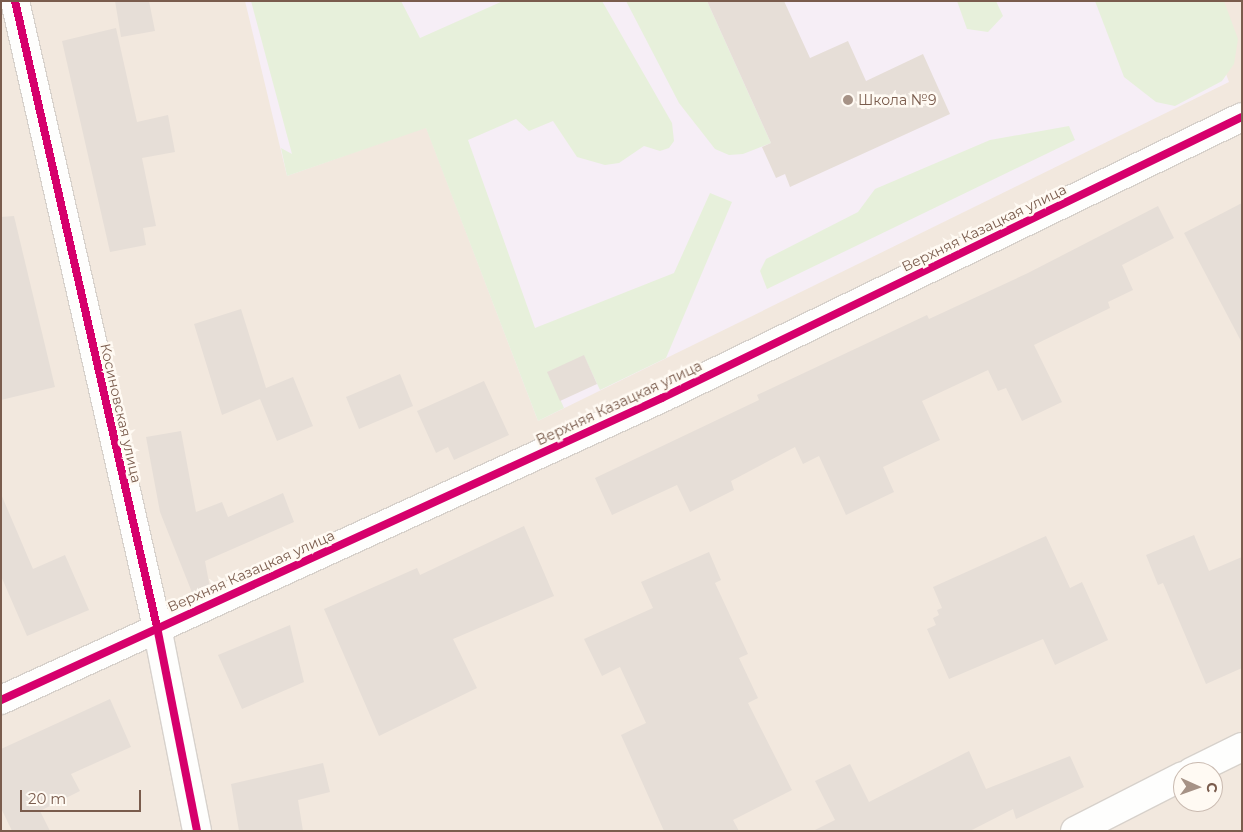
<!DOCTYPE html>
<meta charset="utf-8">
<style>
body{margin:0}
#map{position:relative;width:1243px;height:832px;overflow:hidden;background:#f9f5f0;font-family:Montserrat,sans-serif}
div>[style]{position:absolute}
[style*='--x']{left:calc(var(--x)*1px);top:calc(var(--y)*1px);width:calc(var(--w)*1px);rotate:calc(var(--a)*1deg)}
.residential>*{inset:0;background:#f2e8de}
.education>*{inset:0;background:#f6eef6}
.green>*{inset:0;background:#e7f0db}
.building>*{inset:0;background:#e6ded7}
.roads{filter:drop-shadow(1px 0 #d7d1cb) drop-shadow(-1px 0 #d7d1cb) drop-shadow(0 1px #d7d1cb) drop-shadow(0 -1px #d7d1cb)}
.street>*{height:28px;margin:-14px;padding:0 14px;transform-origin:14px;border-radius:14px;background:#fefefd}
.cycleway>*{height:8px;margin:-4px;padding:0 4px;transform-origin:4px;border-radius:4px;background:#d6006c}
.dots>*{width:14px;height:14px;translate:-50% -50%;box-sizing:border-box;border:2px solid #fffaf3;border-radius:50%}
span{translate:-50% -50%;white-space:nowrap;text-align:center;line-height:1.15;-webkit-text-stroke:5px #fffaf3;paint-order:stroke}
.poi-label{font-size:14px;color:#7a5c4d}
.left{translate:0 -50%;text-align:left}
.street-label{font-size:14px;color:#7a5c4d}
.frame{position:absolute;inset:0;border:2px solid #7a5c4d;pointer-events:none}
.north{position:absolute;left:1173px;top:762px;width:50px;height:50px;box-sizing:border-box;background:#fffaf3;border:1px solid #cabbb1;border-radius:50%;rotate:92deg;font-size:14px;font-weight:700;line-height:20px;text-align:center;color:#7a5c4d}
.north::after{content:'';display:block;margin:auto;width:18px;height:22px;background:#a69286;clip-path:polygon(50% 0,100% 100%,50% 72%,0 100%)}
.scale{position:absolute;left:20px;top:790px;width:121px;height:22px;box-sizing:border-box;border:2px solid #7a5c4d;border-top:0;padding-left:6px;font-size:15px;line-height:18px;white-space:nowrap;color:#7a5c4d;-webkit-text-stroke:4px #fffaf3;paint-order:stroke}
</style>
<div id="map">
<div class="residential">
<i style="clip-path:polygon(evenodd,1px 1px,1242px 1px,1242px 831px,1px 831px,1px 1px,1183px 772px,1213px 772px,1213px 802px,1183px 802px,1183px 772px)"></i>
</div>
<div class="education">
<i style="clip-path:polygon(245px 1px,1199px 1px,1229px 82px,538px 421px,426px 127px,287px 176px)"></i>
</div>
<div class="green">
<i style="clip-path:polygon(251px 1px,401px 1px,420px 38px,503px 1px,602px 1px,672px 123px,674px 141px,669px 148px,660px 151px,644px 146px,619px 163px,605px 165px,577px 157px,553px 121px,529px 131px,516px 119px,468px 140px,535px 328px,674px 273px,710px 193px,732px 202px,666px 358px,600px 390px,584px 356px,548px 372px,564px 408px,538px 421px,426px 128px,287px 176px,281px 148px,292px 154px)"></i>
<i style="clip-path:polygon(626px 1px,707px 1px,771px 143px,743px 154px,729px 155px,715px 149px,679px 103px)"></i>
<i style="clip-path:polygon(957px 1px,996px 1px,1003px 16px,988px 32px,967px 29px)"></i>
<i style="clip-path:polygon(1095px 1px,1224px 1px,1238px 39px,1234px 64px,1222px 81px,1175px 106px,1156px 102px,1124px 77px)"></i>
<i style="clip-path:polygon(1069px 126px,1075px 140px,767px 289px,760px 271px,766px 259px,858px 212px,875px 189px,990px 140px)"></i>
</div>
<div class="building">
<i style="clip-path:polygon(115px 1px,149px 1px,155px 31px,121px 37px)"></i>
<i style="clip-path:polygon(707px 1px,784px 1px,810px 58px,848px 41px,866px 81px,923px 54px,950px 114px,790px 187px,785px 174px,776px 178px,762px 147px,771px 143px)"></i>
<i style="clip-path:polygon(116px 28px,137px 122px,168px 115px,175px 152px,142px 158px,156px 226px,143px 228px,146px 245px,110px 252px,62px 41px)"></i>
<i style="clip-path:polygon(1242px 203px,1242px 343px,1184px 233px)"></i>
<i style="clip-path:polygon(1158px 206px,1174px 238px,1122px 265px,1133px 290px,1108px 302px,1110px 308px,1034px 345px,1062px 402px,1022px 421px,1006px 388px,998px 391px,988px 370px,922px 401px,940px 440px,883px 467px,894px 492px,846px 515px,819px 456px,803px 464px,795px 447px,731px 481px,734px 490px,690px 512px,677px 485px,612px 515px,595px 478px,759px 400px,757px 395px,927px 315px,929px 319px,1028px 273px)"></i>
<i style="clip-path:polygon(14px 216px,55px 387px,1px 400px,1px 217px)"></i>
<i style="clip-path:polygon(241px 309px,266px 388px,293px 377px,313px 426px,277px 441px,260px 399px,222px 415px,194px 324px)"></i>
<i style="clip-path:polygon(584px 355px,597px 384px,560px 401px,547px 372px)"></i>
<i style="clip-path:polygon(400px 374px,413px 406px,359px 429px,346px 397px)"></i>
<i style="clip-path:polygon(484px 381px,509px 435px,454px 460px,448px 447px,436px 453px,417px 411px)"></i>
<i style="clip-path:polygon(181px 431px,196px 512px,222px 502px,228px 517px,283px 493px,294px 522px,205px 561px,210px 588px,193px 595px,160px 512px,146px 437px)"></i>
<i style="clip-path:polygon(1px 494px,33px 569px,65px 555px,89px 610px,27px 636px,1px 576px)"></i>
<i style="clip-path:polygon(524px 526px,554px 596px,453px 639px,477px 688px,379px 736px,324px 609px,417px 568px,420px 575px)"></i>
<i style="clip-path:polygon(1194px 535px,1209px 571px,1242px 557px,1242px 668px,1206px 684px,1163px 583px,1158px 585px,1146px 555px)"></i>
<i style="clip-path:polygon(1046px 536px,1070px 588px,1082px 582px,1108px 640px,1055px 665px,1043px 639px,949px 679px,927px 629px,936px 625px,933px 618px,939px 615px,937px 610px,942px 608px,933px 587px)"></i>
<i style="clip-path:polygon(709px 552px,721px 580px,715px 583px,748px 654px,739px 658px,758px 698px,748px 703px,792px 790px,733px 820px,739px 831px,664px 831px,621px 735px,646px 723px,620px 667px,602px 676px,584px 639px,653px 608px,641px 582px)"></i>
<i style="clip-path:polygon(290px 625px,304px 682px,242px 709px,218px 655px)"></i>
<i style="clip-path:polygon(110px 699px,131px 747px,71px 774px,80px 791px,40px 811px,50px 831px,12px 831px,1px 808px,1px 749px)"></i>
<i style="clip-path:polygon(969px 751px,986px 789px,1070px 756px,1084px 787px,1016px 819px,1013px 809px,970px 831px,813px 831px,835px 820px,815px 781px,850px 764px,869px 802px)"></i>
<i style="clip-path:polygon(323px 763px,330px 792px,298px 800px,303px 831px,239px 831px,231px 784px)"></i>
</div>
<div class="roads">
<div class="street">
<i style="--x:15;--y:1;--w:642;--a:77.22"></i>
<i style="--x:157;--y:627;--w:208;--a:78.9"></i>
<i style="--x:1;--y:700;--w:727;--a:-24.55"></i>
<i style="--x:662;--y:398;--w:644;--a:-25.85"></i>
<i style="--x:1191;--y:772;--w:57;--a:-26.1"></i>
<i style="--x:1075;--y:831;--w:121;--a:-27"></i>
</div>
</div>
<div class="cycleway">
<i style="--x:15;--y:1;--w:642;--a:77.22"></i>
<i style="--x:157;--y:627;--w:208;--a:78.9"></i>
<i style="--x:1;--y:700;--w:727;--a:-24.55"></i>
<i style="--x:662;--y:398;--w:644;--a:-25.85"></i>
</div>
<div class="dots">
<i style="left:848px;top:100px;background:#a69286"></i>
</div>
<div class="poi-label">
<span class="left" style="left:858px;top:100px">Школа №9</span>
</div>
<div class="street-label">
<span style="left:984px;top:228px;rotate:-26deg">Верхняя Казацкая улица</span>
<span style="left:619px;top:403px;rotate:-25deg">Верхняя Казацкая улица</span>
<span style="left:121px;top:413px;rotate:77deg">Косиновская улица</span>
<span style="left:251px;top:571px;rotate:-24deg">Верхняя Казацкая улица</span>
</div>
<div class="frame"></div>
<div class="north">С</div>
<div class="scale">20 m</div>
</div>
